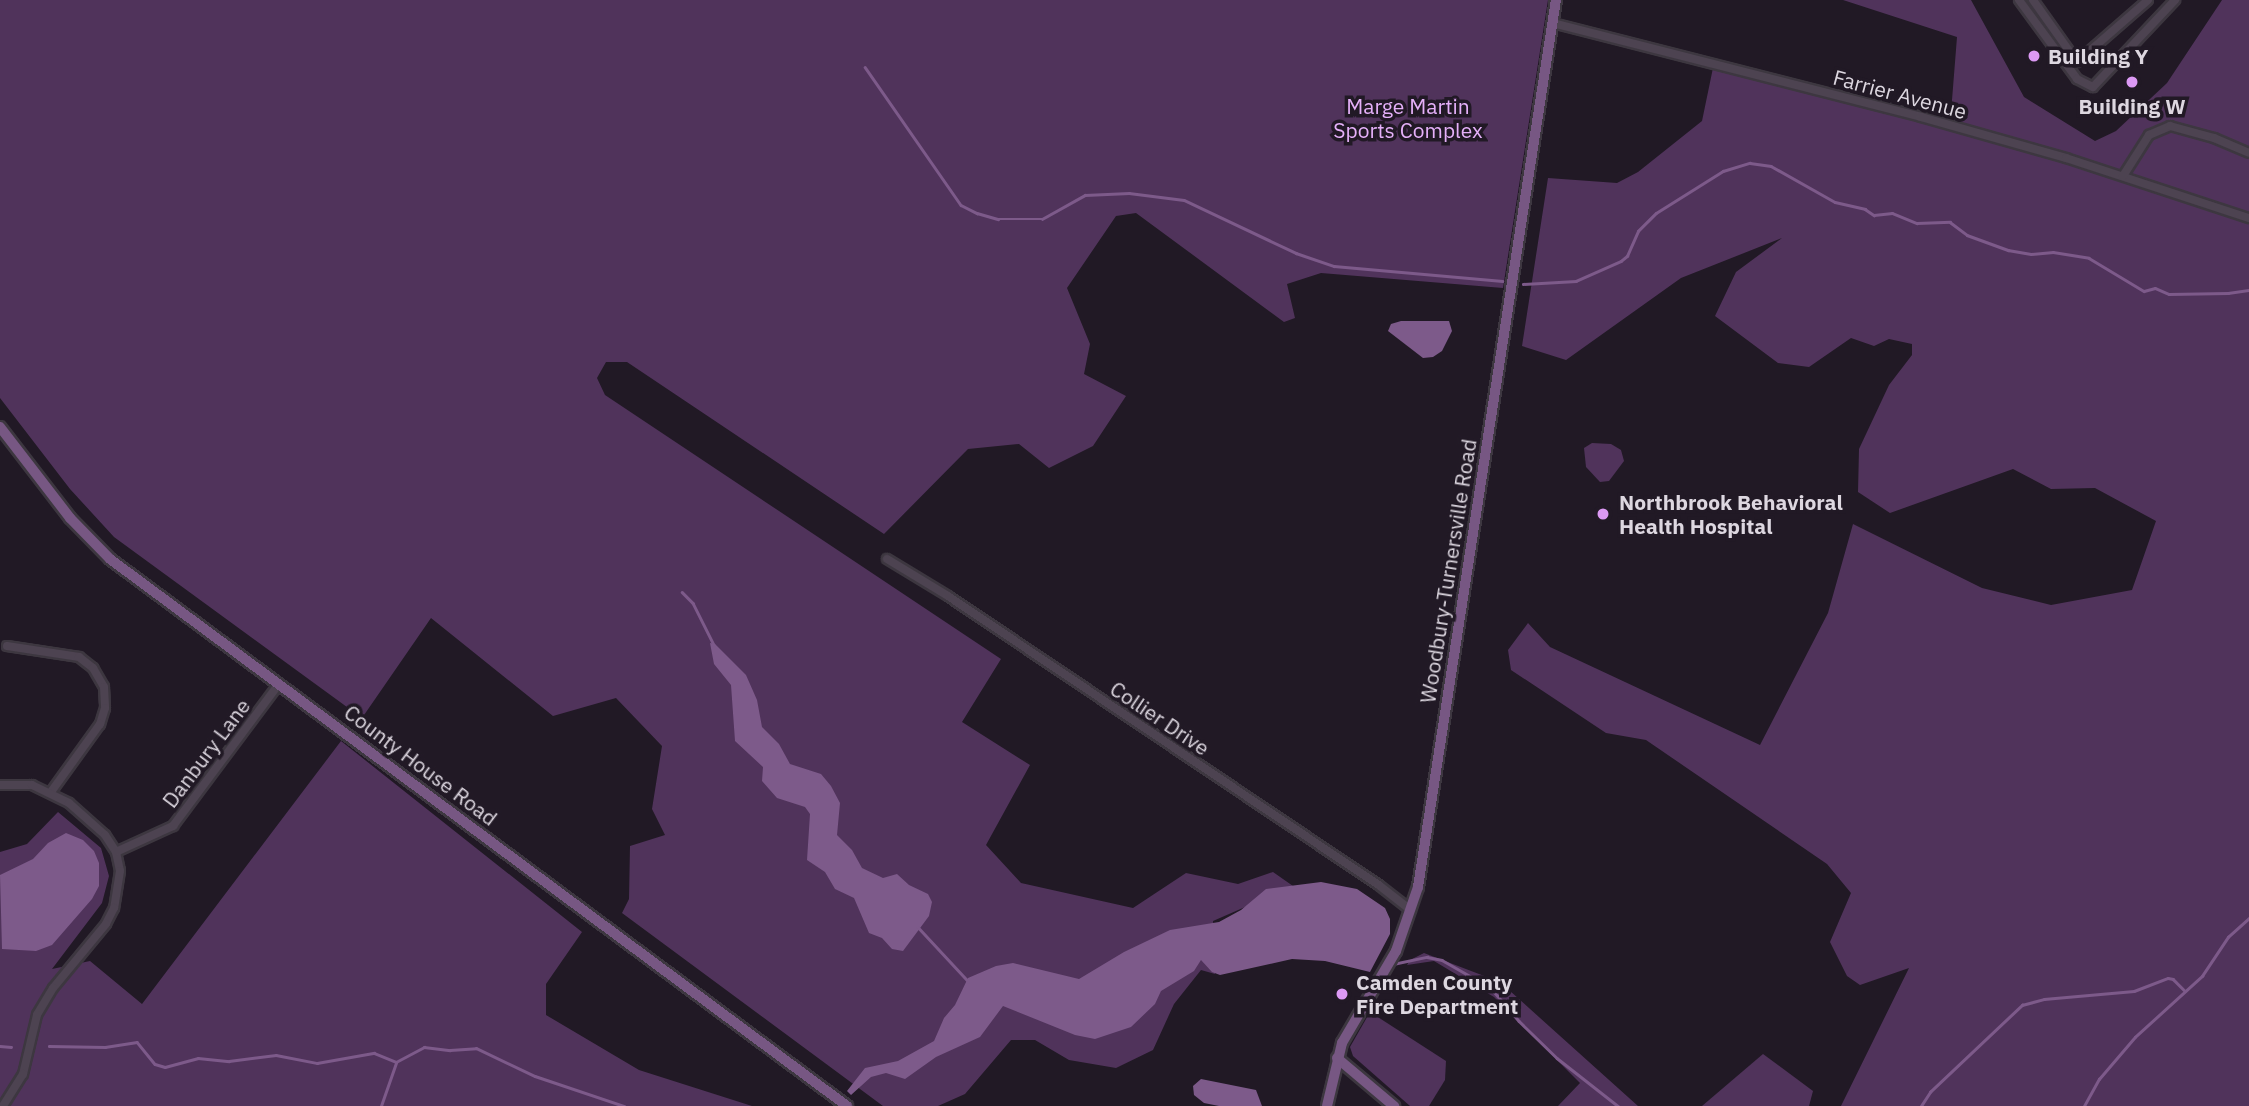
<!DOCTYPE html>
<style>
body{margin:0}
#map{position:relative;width:2249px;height:1106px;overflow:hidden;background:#211925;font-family:"IBM Plex Sans",sans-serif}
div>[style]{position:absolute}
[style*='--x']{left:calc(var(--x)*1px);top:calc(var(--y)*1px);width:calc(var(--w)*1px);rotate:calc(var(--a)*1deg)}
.green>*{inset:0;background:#50335b}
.water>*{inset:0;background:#7d5a8a}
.stream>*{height:2.5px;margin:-1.25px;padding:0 1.25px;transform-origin:1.25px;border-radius:1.25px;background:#7d5a8a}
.roads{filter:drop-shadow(2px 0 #3d3740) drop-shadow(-2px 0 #3d3740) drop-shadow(0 2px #3d3740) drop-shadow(0 -2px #3d3740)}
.street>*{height:8px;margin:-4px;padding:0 4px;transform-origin:4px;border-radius:4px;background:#4d4351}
.secondary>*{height:10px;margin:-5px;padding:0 5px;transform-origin:5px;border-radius:5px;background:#775783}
.dots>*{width:19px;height:19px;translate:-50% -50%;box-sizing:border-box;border:4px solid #211925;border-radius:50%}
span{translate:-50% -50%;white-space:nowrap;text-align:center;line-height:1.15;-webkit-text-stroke:7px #211925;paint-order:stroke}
.poi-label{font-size:21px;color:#ddd7e0;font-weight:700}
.left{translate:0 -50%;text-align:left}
.street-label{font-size:21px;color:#ddd7e0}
.park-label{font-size:21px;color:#e5b0f9}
</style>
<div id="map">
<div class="green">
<i style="clip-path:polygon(0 0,1548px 0,1503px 288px,1321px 273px,1287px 284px,1295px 318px,1284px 322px,1136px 213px,1116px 216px,1067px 288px,1090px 344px,1084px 374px,1126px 396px,1093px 446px,1049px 468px,1019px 444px,968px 449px,884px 534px,627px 362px,606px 362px,597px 378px,605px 395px,1001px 659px,962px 722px,1030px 765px,986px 845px,1021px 883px,1133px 908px,1186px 873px,1238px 884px,1273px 872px,1293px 886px,1213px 921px,1215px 974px,1201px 970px,1174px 1004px,1153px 1050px,1116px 1068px,1069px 1060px,1035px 1040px,1011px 1040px,965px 1094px,938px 1106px,883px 1106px,622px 913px,629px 899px,630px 846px,665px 835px,652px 809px,662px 746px,616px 698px,553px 716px,431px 618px,362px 718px,114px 537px,70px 489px,0 398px)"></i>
<i style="clip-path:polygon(1843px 0,1971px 0,2024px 97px,2095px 141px,2116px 131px,2167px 83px,2222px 0,2249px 0,2249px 1106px,1841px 1106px,1909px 968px,1860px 985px,1847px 976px,1830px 942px,1851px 893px,1827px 864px,1646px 740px,1606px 733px,1511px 670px,1508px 650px,1528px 623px,1550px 647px,1760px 745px,1828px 613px,1853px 524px,1982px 588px,2051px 605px,2132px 590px,2156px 521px,2095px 488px,2051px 489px,2013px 469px,1890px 513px,1858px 492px,1859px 449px,1889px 385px,1912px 355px,1912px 344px,1889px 339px,1874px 346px,1851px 338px,1809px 367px,1778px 363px,1715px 316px,1736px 272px,1782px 238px,1681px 278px,1566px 360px,1522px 346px,1548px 178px,1617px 183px,1638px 172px,1702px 121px,1714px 63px,1950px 125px,1957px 37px)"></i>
<i style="clip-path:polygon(1592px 443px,1611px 444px,1621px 450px,1624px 461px,1609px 481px,1600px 482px,1586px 467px,1584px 448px)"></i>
<i style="clip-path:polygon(341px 741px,582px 932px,546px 984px,546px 1015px,639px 1070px,752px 1106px,0 1106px,0 852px,27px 844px,58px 812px,101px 848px,109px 876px,102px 903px,52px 969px,90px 961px,142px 1004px)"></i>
<i style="clip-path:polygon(1424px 953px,1500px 982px,1638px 1106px,1558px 1106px,1580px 1083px,1494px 997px,1434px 961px,1407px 965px,1410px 960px)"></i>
<i style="clip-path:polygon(1370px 1012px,1446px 1061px,1445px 1080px,1429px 1106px,1410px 1106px,1353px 1056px,1350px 1047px)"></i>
<i style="clip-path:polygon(1763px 1054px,1813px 1091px,1809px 1106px,1702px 1106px)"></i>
</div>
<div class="water">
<i style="clip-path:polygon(1401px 321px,1449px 321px,1452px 331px,1442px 351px,1433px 357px,1423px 358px,1388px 331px,1391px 324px)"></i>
<i style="clip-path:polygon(710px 643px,715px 644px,746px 675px,757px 700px,762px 727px,779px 744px,790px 764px,821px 774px,831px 786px,840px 803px,837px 835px,852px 850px,862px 868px,883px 878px,897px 874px,909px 885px,928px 894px,932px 902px,929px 916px,903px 951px,892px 949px,882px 938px,869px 933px,854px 898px,835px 889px,825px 872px,807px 860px,810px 814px,805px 807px,777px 798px,762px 781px,763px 767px,735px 741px,731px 685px,714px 664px)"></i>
<i style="clip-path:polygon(66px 833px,83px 840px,94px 851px,99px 863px,99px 886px,92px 899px,52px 945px,36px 951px,2px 949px,0 875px,33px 859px,48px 843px)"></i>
<i style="clip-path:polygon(1321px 882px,1357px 889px,1385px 908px,1390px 919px,1390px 934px,1370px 972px,1325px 961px,1292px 959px,1220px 975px,1212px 972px,1201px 960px,1194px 971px,1161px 991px,1155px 1004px,1131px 1027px,1095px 1039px,1075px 1035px,1003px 1006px,980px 1037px,936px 1057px,905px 1079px,886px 1073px,871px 1077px,851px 1095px,847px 1091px,865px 1068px,898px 1061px,934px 1041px,944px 1018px,955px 1005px,968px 978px,996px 966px,1013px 963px,1079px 979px,1124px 952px,1170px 930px,1219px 922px,1241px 910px,1266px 889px)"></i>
<i style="clip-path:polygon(1201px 1079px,1256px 1090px,1262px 1106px,1219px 1106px,1204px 1103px,1194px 1095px,1193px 1086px)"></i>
</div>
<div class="stream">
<i style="--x:865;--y:67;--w:168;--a:55.2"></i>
<i style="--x:961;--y:205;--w:18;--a:27"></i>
<i style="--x:977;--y:213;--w:22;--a:16"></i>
<i style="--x:998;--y:219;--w:44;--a:0"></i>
<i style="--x:1042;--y:219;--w:49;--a:-29.2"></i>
<i style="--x:1085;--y:195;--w:44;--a:-2.6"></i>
<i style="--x:1129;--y:193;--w:55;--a:7.3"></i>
<i style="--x:1184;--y:200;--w:124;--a:25.3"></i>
<i style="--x:1296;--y:253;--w:40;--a:18.9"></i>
<i style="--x:1334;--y:266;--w:169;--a:5.1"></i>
<i style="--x:1523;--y:284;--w:53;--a:-3.2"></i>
<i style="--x:1576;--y:281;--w:49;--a:-24"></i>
<i style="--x:1621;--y:261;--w:8;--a:-40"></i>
<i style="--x:1627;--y:256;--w:27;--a:-66"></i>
<i style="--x:1638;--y:231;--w:25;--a:-45"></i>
<i style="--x:1656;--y:213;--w:79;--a:-32.1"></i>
<i style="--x:1723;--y:171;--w:28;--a:-17"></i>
<i style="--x:1750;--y:163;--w:21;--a:8"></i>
<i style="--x:1771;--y:166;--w:73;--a:29.4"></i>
<i style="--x:1835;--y:202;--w:31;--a:13"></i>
<i style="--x:1865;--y:209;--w:11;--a:34"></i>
<i style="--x:1874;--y:215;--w:18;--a:-6"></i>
<i style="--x:1892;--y:213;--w:27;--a:22"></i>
<i style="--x:1917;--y:223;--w:33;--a:-2"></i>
<i style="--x:1950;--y:222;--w:21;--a:37"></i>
<i style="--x:1967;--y:235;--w:44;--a:20.1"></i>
<i style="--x:2008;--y:250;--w:23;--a:10"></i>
<i style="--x:2031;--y:254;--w:22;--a:-5"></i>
<i style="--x:2053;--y:252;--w:36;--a:9"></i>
<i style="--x:2089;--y:258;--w:64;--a:31"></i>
<i style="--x:2144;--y:291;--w:11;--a:-15"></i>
<i style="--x:2155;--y:288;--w:15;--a:23"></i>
<i style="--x:2169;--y:294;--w:59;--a:-1"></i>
<i style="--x:2228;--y:293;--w:21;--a:-8"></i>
<i style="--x:682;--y:592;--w:16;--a:45"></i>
<i style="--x:693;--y:603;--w:47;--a:63.4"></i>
<i style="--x:918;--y:927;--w:74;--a:47.2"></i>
<i style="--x:1393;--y:964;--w:35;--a:-12"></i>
<i style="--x:1427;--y:957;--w:15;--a:11"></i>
<i style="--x:1442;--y:960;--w:56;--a:29.7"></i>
<i style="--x:1491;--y:988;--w:43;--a:49.7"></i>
<i style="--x:1519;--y:1021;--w:53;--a:44.2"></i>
<i style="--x:1557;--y:1058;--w:78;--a:38.2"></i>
<i style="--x:0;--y:1046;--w:11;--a:5"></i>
<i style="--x:49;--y:1046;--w:56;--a:1"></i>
<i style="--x:105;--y:1047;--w:32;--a:-9"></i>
<i style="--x:137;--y:1042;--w:28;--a:51"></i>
<i style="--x:155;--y:1064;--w:10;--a:17"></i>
<i style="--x:165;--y:1067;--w:34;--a:-15"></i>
<i style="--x:198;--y:1058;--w:31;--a:6"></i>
<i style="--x:229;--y:1061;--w:47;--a:-7.3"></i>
<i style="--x:276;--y:1055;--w:42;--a:11"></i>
<i style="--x:317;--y:1063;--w:58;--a:-10"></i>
<i style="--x:374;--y:1053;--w:24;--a:22"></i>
<i style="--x:396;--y:1062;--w:32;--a:-28"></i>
<i style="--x:424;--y:1047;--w:26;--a:7"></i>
<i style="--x:450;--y:1050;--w:26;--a:-4"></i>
<i style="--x:476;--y:1048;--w:65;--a:25.4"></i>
<i style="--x:535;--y:1076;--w:94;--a:18.6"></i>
<i style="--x:381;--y:1106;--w:46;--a:-70.8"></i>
<i style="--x:1921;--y:1106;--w:17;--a:-57"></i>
<i style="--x:1930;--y:1092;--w:127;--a:-43.4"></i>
<i style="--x:2022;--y:1005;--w:23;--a:-15"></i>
<i style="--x:2044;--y:999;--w:90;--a:-5.1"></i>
<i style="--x:2134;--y:991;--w:36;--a:-21"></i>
<i style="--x:2168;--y:978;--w:5;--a:11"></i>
<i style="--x:2173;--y:979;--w:17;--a:45"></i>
<i style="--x:2084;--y:1106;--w:31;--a:-61"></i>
<i style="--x:2099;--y:1079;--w:55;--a:-49.4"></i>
<i style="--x:2135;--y:1037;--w:91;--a:-42.3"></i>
<i style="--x:2202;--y:976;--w:47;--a:-56.3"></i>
<i style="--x:2228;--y:937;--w:28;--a:-42"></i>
</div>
<div class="roads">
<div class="street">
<i style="--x:2019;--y:0;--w:98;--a:53.7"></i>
<i style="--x:2077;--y:79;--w:18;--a:27"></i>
<i style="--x:2093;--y:87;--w:120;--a:-46.7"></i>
<i style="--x:2033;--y:0;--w:76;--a:54.6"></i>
<i style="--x:2077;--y:62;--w:94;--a:-41.1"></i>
<i style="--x:1553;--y:23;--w:380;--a:14.3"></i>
<i style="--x:1921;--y:117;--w:151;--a:15.8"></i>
<i style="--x:2066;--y:158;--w:193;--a:18.2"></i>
<i style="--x:2123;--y:176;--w:49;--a:-57.6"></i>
<i style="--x:2149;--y:135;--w:23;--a:-23"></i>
<i style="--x:2170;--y:126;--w:46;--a:15.3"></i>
<i style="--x:2214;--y:138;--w:38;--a:23"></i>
<i style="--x:887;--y:559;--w:71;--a:31.2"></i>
<i style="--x:948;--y:596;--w:520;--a:33.87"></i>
<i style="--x:1380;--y:886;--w:39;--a:38"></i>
<i style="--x:7;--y:646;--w:73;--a:8.7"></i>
<i style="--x:79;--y:657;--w:18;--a:38"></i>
<i style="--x:93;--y:668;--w:22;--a:60"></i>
<i style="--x:104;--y:687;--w:21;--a:87"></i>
<i style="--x:105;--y:708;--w:17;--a:107"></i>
<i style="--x:100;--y:724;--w:84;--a:125.8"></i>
<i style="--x:0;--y:785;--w:32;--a:0"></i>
<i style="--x:32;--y:785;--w:41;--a:25.9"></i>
<i style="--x:69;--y:803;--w:48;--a:41.6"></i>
<i style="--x:105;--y:835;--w:20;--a:57"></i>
<i style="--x:116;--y:852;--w:19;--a:78"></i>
<i style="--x:120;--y:871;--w:37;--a:99"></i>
<i style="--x:114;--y:908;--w:18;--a:117"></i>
<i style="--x:106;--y:924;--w:83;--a:129.6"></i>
<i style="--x:53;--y:988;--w:31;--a:121"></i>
<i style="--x:37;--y:1015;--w:61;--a:103.3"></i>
<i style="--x:23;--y:1074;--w:38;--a:122"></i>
<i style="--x:116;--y:852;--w:63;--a:-24.5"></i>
<i style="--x:173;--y:826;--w:177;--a:-53.3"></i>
</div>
<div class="secondary">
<i style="--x:0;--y:427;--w:115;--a:52.4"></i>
<i style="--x:70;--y:518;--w:57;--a:45.7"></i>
<i style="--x:110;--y:559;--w:918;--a:36.58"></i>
<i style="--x:1337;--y:1058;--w:75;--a:40.1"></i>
<i style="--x:1327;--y:1106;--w:65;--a:-76.6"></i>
<i style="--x:1342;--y:1043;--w:107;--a:-59.6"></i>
<i style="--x:1396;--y:951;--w:68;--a:-71"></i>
<i style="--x:1418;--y:887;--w:898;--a:-81.16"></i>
</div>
</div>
<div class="dots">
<i style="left:2034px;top:56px;background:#dc99f4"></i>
<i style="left:2132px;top:82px;background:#dc99f4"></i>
<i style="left:1603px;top:514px;background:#dc99f4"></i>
<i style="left:1342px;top:994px;background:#dc99f4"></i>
</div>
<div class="poi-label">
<span class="left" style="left:2048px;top:56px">Building Y</span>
<span style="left:2132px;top:106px">Building W</span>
<span class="left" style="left:1619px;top:514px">Northbrook Behavioral<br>Health Hospital</span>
<span class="left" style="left:1356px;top:994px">Camden County<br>Fire Department</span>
</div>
<div class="street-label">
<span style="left:1900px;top:94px;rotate:15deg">Farrier Avenue</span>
<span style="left:1448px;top:571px;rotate:-81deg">Woodbury-Turnersville Road</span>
<span style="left:1160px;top:718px;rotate:34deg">Collier Drive</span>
<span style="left:206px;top:753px;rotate:-53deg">Danbury Lane</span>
<span style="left:421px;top:765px;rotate:37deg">County House Road</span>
</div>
<div class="park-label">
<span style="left:1408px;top:118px">Marge Martin<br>Sports Complex</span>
</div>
</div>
